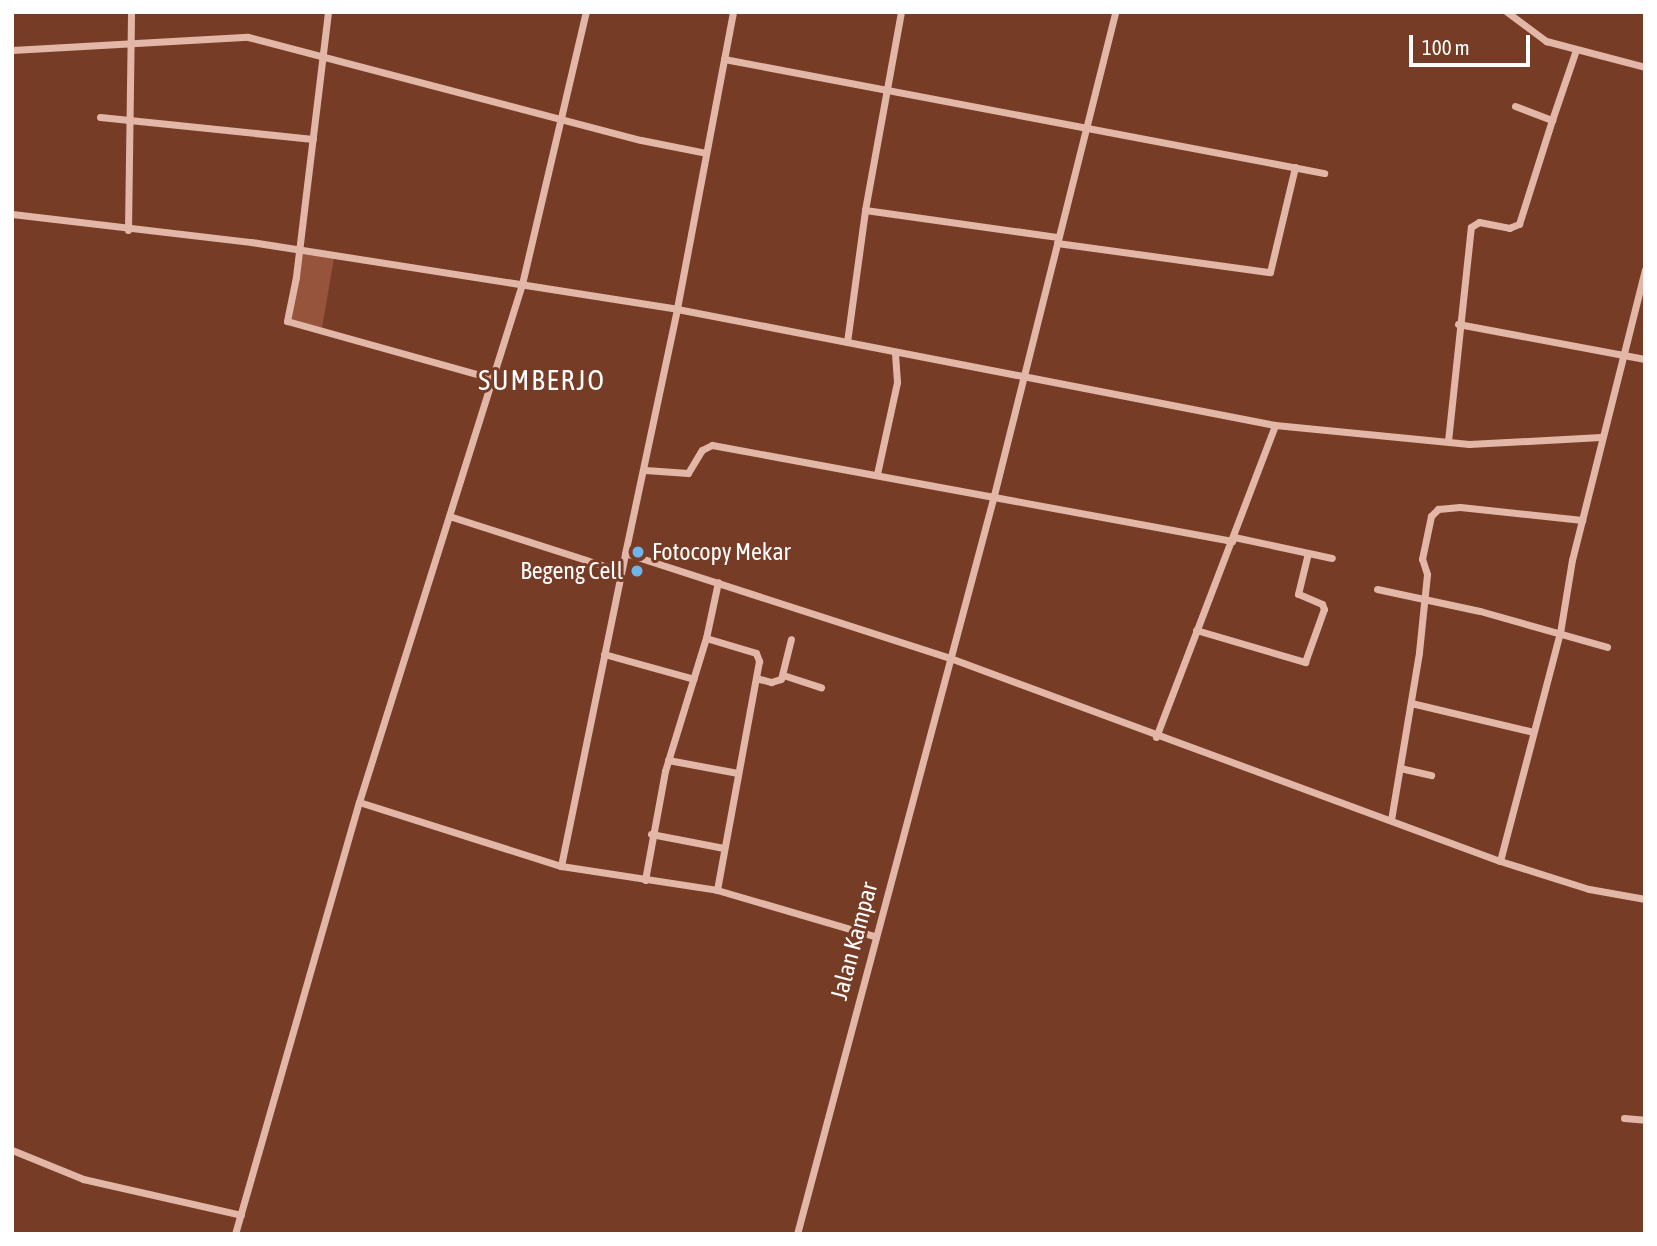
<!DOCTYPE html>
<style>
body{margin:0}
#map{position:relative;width:1657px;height:1246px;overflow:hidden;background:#773c26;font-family:"Asap Condensed",sans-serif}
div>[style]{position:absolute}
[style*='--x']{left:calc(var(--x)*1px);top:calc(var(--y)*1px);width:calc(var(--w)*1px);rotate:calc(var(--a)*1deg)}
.green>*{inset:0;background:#96543d}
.street>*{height:7px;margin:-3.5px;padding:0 3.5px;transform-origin:3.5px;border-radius:3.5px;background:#e2b7a8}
.dots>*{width:19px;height:19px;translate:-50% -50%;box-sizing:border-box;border:4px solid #773c26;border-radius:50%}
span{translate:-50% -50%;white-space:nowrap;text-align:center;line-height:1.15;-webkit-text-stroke:6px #773c26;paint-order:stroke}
.poi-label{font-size:24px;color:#fff}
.left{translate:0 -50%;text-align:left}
.right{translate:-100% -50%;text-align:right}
.street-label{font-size:24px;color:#fff}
.quarter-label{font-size:28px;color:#fff;letter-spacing:2px}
.frame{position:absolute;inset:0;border:14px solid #fff;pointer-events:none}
.scale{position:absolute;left:1409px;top:35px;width:121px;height:32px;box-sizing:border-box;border:4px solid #fff;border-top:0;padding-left:9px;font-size:21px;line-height:24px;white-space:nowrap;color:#fff;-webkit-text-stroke:5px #773c26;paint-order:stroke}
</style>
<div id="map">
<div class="green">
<i style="clip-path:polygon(299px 254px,334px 258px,322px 328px,289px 319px)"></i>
</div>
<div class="street">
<i style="--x:328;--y:12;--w:267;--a:96.9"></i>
<i style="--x:296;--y:277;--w:45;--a:101.6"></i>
<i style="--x:287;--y:321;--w:212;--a:15.6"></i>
<i style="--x:733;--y:12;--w:302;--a:100.7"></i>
<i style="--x:677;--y:309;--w:609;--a:10.98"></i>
<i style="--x:1275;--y:425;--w:195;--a:5.6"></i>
<i style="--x:1469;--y:444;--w:132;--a:-3"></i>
<i style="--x:1507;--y:12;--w:49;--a:36.6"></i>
<i style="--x:1546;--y:41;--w:102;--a:14.7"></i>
<i style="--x:12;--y:50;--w:236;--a:-3.2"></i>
<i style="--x:248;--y:37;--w:406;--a:14.7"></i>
<i style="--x:641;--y:140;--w:66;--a:11.3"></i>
<i style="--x:724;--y:59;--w:611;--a:10.76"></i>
<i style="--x:1515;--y:106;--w:40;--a:21"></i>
<i style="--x:1552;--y:120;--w:74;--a:-71.1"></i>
<i style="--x:100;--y:117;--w:214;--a:5.9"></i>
<i style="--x:865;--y:210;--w:195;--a:8"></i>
<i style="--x:12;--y:214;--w:241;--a:6.7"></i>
<i style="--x:251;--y:242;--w:431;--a:8.9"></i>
<i style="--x:677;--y:309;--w:249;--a:102"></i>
<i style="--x:625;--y:553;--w:342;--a:17.9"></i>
<i style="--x:950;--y:658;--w:586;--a:20.26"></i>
<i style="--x:1500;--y:861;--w:93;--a:17.5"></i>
<i style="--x:1589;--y:889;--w:57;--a:10.1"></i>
<i style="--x:128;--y:230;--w:218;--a:-89.2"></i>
<i style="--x:1057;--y:243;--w:215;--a:7.8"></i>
<i style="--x:1270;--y:272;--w:108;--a:-76.6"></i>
<i style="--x:1458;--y:324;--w:190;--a:10.6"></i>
<i style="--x:847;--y:342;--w:133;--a:-82.2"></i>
<i style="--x:865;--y:210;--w:201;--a:-79.7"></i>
<i style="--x:1448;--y:441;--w:215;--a:-83.9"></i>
<i style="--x:1471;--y:227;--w:9;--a:-32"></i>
<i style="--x:1479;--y:222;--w:31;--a:11"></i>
<i style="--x:1509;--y:228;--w:11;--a:-22"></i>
<i style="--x:1519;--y:224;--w:109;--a:-72.4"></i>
<i style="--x:645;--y:470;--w:43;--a:4"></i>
<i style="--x:688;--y:473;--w:27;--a:-59"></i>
<i style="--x:702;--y:450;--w:11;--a:-27"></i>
<i style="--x:712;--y:445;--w:529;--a:10.46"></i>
<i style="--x:877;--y:474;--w:94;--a:-77.7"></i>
<i style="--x:897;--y:382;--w:30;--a:-94"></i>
<i style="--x:449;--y:516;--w:180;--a:17.8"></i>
<i style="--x:1234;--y:537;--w:100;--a:12.1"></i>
<i style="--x:1377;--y:589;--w:105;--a:12.1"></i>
<i style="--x:1480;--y:611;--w:132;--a:15.8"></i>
<i style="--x:1196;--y:630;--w:114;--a:16.4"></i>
<i style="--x:1305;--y:662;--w:56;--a:-70.3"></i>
<i style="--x:1324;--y:609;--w:5;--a:-112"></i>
<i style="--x:1322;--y:604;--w:26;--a:-157"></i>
<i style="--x:1298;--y:594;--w:42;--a:-76.3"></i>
<i style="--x:706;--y:638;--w:52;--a:16.7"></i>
<i style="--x:756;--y:653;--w:9;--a:69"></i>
<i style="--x:759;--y:661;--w:233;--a:100.4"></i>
<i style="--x:604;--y:654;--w:93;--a:15.5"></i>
<i style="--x:783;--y:675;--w:40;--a:18"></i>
<i style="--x:756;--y:678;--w:16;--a:15"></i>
<i style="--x:771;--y:682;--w:10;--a:-17"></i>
<i style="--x:781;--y:679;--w:41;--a:-76"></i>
<i style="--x:1411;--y:703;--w:126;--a:13.3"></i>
<i style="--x:1156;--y:737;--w:334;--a:-69.1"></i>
<i style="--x:668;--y:760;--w:71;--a:10.5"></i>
<i style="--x:1400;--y:768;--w:32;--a:13"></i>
<i style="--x:359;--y:802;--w:212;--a:17.6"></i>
<i style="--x:561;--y:866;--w:158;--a:8.7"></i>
<i style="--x:717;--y:890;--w:164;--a:16.3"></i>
<i style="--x:1391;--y:820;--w:170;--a:-80.5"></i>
<i style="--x:1419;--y:652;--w:78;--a:-84.1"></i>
<i style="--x:1427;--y:574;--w:16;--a:-108"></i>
<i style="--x:1422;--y:559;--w:44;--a:-78.2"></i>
<i style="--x:1431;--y:516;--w:10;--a:-45"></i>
<i style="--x:1438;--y:509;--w:22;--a:-5"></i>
<i style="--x:1460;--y:507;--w:123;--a:6.1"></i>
<i style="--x:651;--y:834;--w:74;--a:10.9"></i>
<i style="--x:1500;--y:861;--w:236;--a:-75.3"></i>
<i style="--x:1560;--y:633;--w:74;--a:-80.7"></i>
<i style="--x:1572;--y:560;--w:300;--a:-75.9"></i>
<i style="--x:561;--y:866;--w:319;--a:-78.4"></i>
<i style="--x:645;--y:880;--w:111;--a:-79.6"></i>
<i style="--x:665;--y:771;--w:139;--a:-72.9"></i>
<i style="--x:706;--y:638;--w:57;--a:-77.9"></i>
<i style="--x:1624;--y:1118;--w:21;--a:5"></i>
<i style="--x:12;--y:1150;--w:77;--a:22.2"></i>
<i style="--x:83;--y:1179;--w:162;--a:12.8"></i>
<i style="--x:235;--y:1234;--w:449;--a:-74"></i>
<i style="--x:359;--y:802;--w:543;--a:-72.53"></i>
<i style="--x:522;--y:284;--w:279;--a:-76.8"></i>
<i style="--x:797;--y:1234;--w:765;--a:-75.07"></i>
<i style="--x:994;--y:495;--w:498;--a:-75.9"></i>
</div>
<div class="dots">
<i style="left:638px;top:552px;background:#6eb6ea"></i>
<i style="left:637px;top:571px;background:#6eb6ea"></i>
</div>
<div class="poi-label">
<span class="left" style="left:652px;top:552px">Fotocopy Mekar</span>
<span class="right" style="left:623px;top:571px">Begeng Cell</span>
</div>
<div class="street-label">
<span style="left:854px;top:941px;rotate:-75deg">Jalan Kampar</span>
</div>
<div class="quarter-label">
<span style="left:542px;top:380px">SUMBERJO</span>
</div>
<div class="frame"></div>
<div class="scale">100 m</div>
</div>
